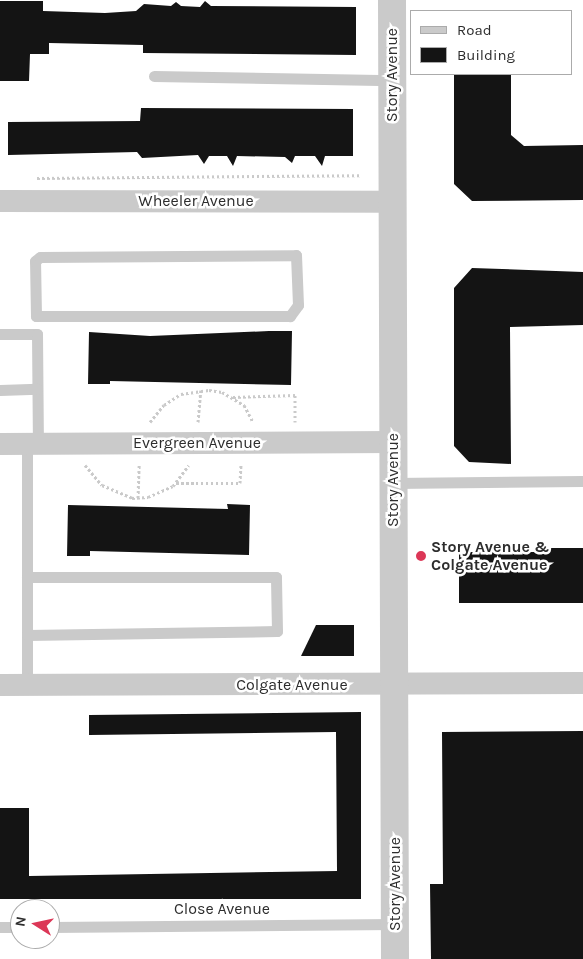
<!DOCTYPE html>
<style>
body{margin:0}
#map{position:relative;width:583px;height:959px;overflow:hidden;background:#fff;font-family:Karla,sans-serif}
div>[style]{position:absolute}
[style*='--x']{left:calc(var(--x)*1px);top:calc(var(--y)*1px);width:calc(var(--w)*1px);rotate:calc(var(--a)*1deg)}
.building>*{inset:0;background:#141414}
.path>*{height:3px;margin-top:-1.5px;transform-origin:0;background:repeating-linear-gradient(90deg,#cacaca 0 2.5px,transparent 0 5px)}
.service>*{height:11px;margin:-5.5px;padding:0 5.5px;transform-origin:5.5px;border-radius:5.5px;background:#cacaca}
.minor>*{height:22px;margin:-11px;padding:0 11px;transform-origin:11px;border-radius:11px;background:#cacaca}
.tertiary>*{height:28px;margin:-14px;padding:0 14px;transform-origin:14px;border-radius:14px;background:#cacaca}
.dots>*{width:14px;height:14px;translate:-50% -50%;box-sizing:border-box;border:2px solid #fff;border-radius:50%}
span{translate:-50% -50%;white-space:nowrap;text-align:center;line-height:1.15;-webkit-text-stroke:5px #fff;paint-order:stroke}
.street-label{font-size:16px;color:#2d2d2d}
.poi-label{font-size:16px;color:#2d2d2d;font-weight:700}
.left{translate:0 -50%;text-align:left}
.legend{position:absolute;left:410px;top:10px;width:162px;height:65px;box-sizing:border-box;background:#fff;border:1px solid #ababab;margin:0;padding:6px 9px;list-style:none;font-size:15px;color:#2d2d2d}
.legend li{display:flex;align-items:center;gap:10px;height:25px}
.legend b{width:25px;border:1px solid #ababab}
.north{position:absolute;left:10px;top:899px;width:50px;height:50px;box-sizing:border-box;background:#fff;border:1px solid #ababab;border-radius:50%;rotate:280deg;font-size:14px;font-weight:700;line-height:20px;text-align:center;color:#2d2d2d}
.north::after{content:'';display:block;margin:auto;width:18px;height:22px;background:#dc3757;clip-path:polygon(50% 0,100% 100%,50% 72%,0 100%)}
</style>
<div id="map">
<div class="building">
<i style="clip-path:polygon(0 1px,43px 1px,43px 11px,105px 13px,136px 11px,144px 4px,171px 6px,176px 2px,181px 6px,200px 7px,205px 1px,211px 6px,356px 7px,356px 55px,143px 53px,143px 45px,49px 43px,49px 54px,30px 54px,29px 81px,0 81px)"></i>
<i style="clip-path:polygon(454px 74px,511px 74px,511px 135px,524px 146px,583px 145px,583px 200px,472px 201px,454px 184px)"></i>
<i style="clip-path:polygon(141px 108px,353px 109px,353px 156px,325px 156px,322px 166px,315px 156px,295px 156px,292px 163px,285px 157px,237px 156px,233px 166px,227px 156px,209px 156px,204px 164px,198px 155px,142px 158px,137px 152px,8px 155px,8px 122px,140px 121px)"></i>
<i style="clip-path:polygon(472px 268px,583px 272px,583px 325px,510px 327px,511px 464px,469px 462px,454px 446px,454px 288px)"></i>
<i style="clip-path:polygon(269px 331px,292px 331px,291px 385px,110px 381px,110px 384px,88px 384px,89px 332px,150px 336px)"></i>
<i style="clip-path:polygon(227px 504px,250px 505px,249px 555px,90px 551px,90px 556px,67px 556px,68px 505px,228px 509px)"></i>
<i style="clip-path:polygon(548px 548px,583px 548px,583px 603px,459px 603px,459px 552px,548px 552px)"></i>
<i style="clip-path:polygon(316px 625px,354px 625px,354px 656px,301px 656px)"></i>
<i style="clip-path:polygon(361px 712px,361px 899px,0 899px,0 808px,29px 808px,29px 876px,337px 871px,336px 732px,89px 735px,89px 715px)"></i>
<i style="clip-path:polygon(583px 731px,583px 959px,431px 959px,430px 884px,443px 884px,442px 732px)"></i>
</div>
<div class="path">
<i style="--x:37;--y:178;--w:324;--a:-0.5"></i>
<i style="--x:233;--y:397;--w:62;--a:-1.8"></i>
<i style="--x:295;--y:395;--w:27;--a:90"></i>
<i style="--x:150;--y:422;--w:22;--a:-51"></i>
<i style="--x:164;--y:405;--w:20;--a:-33"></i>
<i style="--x:181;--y:394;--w:28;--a:-8"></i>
<i style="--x:209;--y:390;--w:13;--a:9"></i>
<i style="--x:222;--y:392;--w:26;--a:31"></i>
<i style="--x:244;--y:405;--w:19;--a:62"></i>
<i style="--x:198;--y:422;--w:32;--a:-85"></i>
<i style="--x:85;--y:465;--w:26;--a:50"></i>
<i style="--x:102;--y:485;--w:33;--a:23"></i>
<i style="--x:132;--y:498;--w:16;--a:-4"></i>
<i style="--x:148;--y:497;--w:27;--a:-24"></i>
<i style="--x:173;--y:486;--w:26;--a:-53"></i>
<i style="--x:176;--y:483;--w:64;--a:0"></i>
<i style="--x:240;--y:483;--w:18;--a:-87"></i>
<i style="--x:138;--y:498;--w:33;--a:-88"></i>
</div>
<div class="service">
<i style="--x:154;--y:76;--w:239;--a:1"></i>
<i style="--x:296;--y:255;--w:50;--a:87.7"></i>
<i style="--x:298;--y:305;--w:14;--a:126"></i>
<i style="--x:290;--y:316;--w:254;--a:180"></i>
<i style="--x:36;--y:316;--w:55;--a:-91"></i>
<i style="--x:35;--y:261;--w:6;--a:-39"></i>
<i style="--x:40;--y:257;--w:256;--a:-0.4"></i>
<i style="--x:0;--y:334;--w:37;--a:0"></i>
<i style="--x:37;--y:334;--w:110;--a:89.5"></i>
<i style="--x:0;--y:390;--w:37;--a:-2"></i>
<i style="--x:27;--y:444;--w:241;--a:90"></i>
<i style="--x:393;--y:483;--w:190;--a:-0.6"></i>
<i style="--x:27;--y:635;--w:250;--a:-0.9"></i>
<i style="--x:277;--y:631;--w:54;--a:-91.1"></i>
<i style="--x:276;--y:577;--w:249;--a:180"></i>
<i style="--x:0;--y:927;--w:20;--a:0"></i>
<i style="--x:50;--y:927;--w:345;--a:-0.5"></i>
</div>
<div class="minor">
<i style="--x:0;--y:201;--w:393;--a:0.1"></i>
<i style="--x:0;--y:444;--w:393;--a:-0.3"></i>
<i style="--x:0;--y:685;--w:583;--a:-0.2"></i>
</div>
<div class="tertiary">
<i style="--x:392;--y:0;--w:959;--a:89.82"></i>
</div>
<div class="dots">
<i style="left:421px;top:556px;background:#dc3757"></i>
</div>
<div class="street-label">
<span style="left:392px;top:75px;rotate:-90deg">Story Avenue</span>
<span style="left:196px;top:201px">Wheeler Avenue</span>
<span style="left:197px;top:443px">Evergreen Avenue</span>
<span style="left:393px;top:480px;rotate:-90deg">Story Avenue</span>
<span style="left:292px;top:685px">Colgate Avenue</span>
<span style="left:395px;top:884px;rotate:-90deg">Story Avenue</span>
<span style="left:222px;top:909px">Close Avenue</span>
</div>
<div class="poi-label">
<span class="left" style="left:431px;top:556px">Story Avenue &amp;<br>Colgate Avenue</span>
</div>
<ul class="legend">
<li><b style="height:6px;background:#cacaca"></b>Road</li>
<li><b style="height:14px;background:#141414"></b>Building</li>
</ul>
<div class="north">N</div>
</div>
